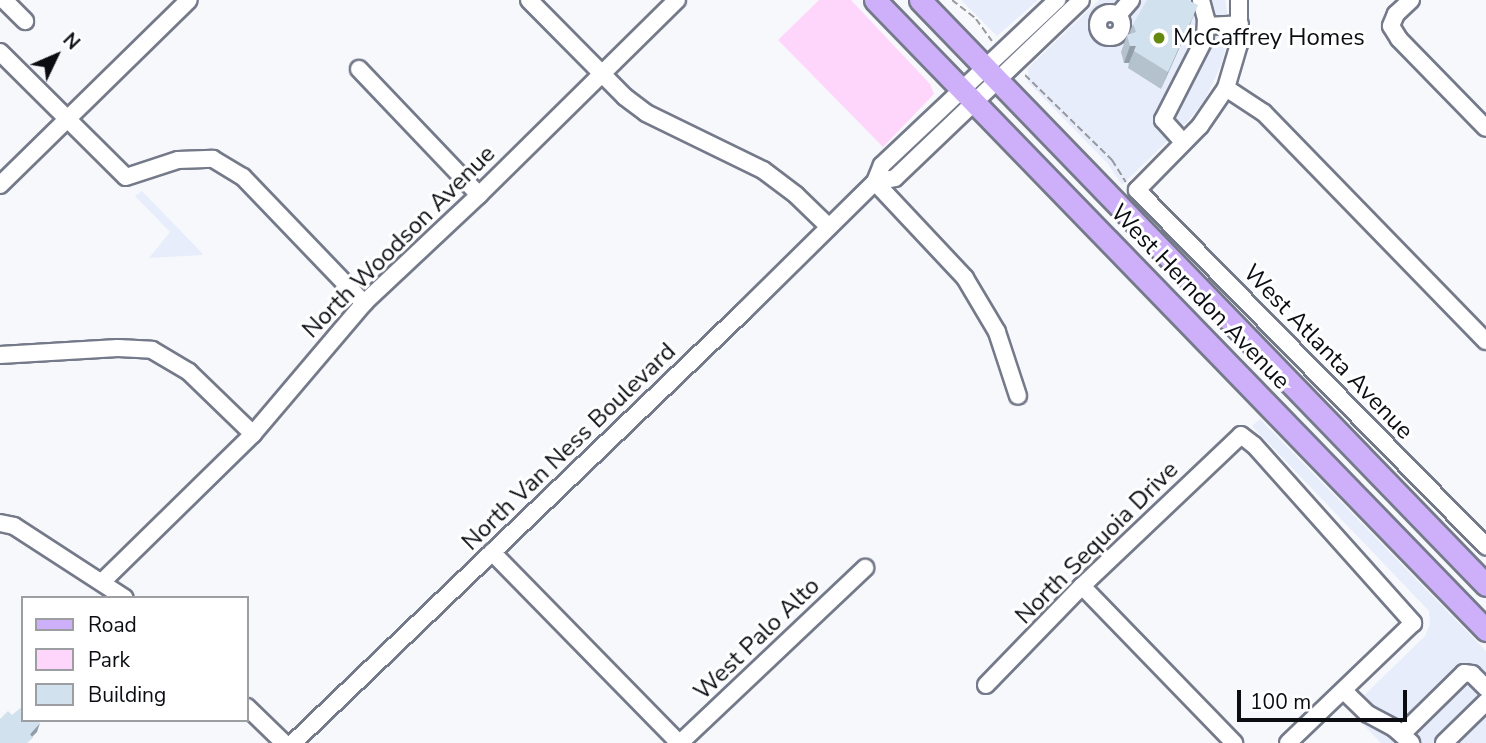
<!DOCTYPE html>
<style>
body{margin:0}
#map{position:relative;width:1486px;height:743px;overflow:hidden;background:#f7f8fc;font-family:"Nunito Sans",sans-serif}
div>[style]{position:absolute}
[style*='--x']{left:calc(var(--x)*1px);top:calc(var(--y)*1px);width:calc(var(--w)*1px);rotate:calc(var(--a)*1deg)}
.built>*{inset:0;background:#e8edfc}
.green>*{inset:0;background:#ffd6fb}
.path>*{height:2px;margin-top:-1px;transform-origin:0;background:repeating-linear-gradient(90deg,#98999e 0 7px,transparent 0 10.5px)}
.roads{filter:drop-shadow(2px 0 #757a8a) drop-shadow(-2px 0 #757a8a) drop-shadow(0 2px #757a8a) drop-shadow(0 -2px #757a8a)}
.minor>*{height:16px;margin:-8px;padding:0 8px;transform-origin:8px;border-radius:8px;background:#fff}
.minor>.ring{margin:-8px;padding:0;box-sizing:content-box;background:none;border:16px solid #fff;border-radius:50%}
.major>*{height:21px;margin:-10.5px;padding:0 10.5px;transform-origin:10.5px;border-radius:10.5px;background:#ceb0fa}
.wall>*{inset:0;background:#b4c2cd}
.shaded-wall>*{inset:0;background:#929ea7}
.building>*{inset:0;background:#d1e1ee}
.dots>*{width:19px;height:19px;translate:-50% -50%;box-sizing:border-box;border:4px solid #fff;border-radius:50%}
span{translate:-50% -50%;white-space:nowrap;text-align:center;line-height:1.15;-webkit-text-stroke:6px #fff;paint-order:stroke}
.poi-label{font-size:24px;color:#0b0d13}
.left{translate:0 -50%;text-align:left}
.street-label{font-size:24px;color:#0b0d13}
.legend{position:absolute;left:21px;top:596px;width:228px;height:126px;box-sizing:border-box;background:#fff;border:2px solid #9d9ea1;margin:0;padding:9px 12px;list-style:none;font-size:21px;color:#0b0d13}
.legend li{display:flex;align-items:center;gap:14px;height:35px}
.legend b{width:35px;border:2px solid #9d9ea1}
.north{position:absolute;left:21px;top:21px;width:70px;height:70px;-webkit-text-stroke:5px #fff;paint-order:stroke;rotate:46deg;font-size:19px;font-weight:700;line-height:28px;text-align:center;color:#0b0d13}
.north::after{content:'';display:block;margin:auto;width:24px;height:32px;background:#0b0d13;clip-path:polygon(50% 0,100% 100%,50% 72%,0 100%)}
.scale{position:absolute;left:1237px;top:690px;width:170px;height:32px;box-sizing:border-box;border:4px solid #0b0d13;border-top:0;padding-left:9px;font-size:21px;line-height:24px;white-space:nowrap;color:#0b0d13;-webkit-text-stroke:5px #fff;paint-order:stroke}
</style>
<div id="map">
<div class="built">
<i style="clip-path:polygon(961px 0,1038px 0,997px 36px)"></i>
<i style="clip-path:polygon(1099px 0,1225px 0,1227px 12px,1226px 46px,1221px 65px,1205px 100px,1188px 121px,1122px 185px,1108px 164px,1028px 82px,1028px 68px)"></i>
<i style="clip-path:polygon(142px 191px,202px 253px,203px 255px,149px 258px,170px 232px,135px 196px)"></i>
<i style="clip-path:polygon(1260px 419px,1486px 651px,1486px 743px,1381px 743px,1349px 710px,1425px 636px,1430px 624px,1429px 611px,1252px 426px)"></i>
</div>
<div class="green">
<i style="clip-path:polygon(819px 0,851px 0,930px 84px,934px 94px,883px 147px,778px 40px)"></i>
</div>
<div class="path">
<i style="--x:952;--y:0;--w:31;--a:38"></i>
<i style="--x:976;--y:19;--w:27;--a:54"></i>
<i style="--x:1025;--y:75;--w:122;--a:44.3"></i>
<i style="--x:1112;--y:160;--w:26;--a:58"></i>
</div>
<div class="roads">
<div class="minor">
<i style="--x:4;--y:0;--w:30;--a:45"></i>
<i style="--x:529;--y:0;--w:136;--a:45.3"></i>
<i style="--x:625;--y:97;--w:26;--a:37"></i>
<i style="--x:646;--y:113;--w:130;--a:26"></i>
<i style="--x:763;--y:170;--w:41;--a:37.1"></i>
<i style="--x:796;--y:195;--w:46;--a:44.1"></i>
<i style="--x:1239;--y:0;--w:44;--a:90"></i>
<i style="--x:1239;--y:44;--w:46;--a:106.5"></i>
<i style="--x:1226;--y:88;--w:46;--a:124.4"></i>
<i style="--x:1200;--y:126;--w:90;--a:134.5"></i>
<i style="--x:1137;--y:190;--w:499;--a:45.6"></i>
<i style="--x:1411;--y:0;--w:21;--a:137"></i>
<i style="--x:1396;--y:14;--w:13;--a:113"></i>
<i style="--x:1391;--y:26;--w:15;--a:58"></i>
<i style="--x:1399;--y:39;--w:124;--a:45.7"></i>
<i class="ring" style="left:1098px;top:13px;width:8px;height:8px"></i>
<i style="--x:1118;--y:15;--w:20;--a:-49"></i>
<i style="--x:1206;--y:26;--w:34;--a:-3"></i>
<i style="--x:0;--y:52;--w:177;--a:44.8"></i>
<i style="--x:126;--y:177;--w:55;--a:-18.1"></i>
<i style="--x:178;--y:160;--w:35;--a:-2"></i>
<i style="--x:213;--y:159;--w:35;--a:31"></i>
<i style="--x:243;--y:177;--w:175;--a:46.2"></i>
<i style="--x:359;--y:69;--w:174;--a:46.4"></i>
<i style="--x:1226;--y:88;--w:45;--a:33.3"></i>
<i style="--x:1264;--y:113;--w:318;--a:45.8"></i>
<i style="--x:1183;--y:142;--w:30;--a:-132"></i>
<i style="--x:1163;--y:120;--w:92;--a:-62.9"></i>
<i style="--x:1205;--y:38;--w:19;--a:-87"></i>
<i style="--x:1206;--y:19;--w:20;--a:-105"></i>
<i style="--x:875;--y:182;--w:20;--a:-11"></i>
<i style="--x:895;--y:178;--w:257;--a:-43.7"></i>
<i style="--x:875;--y:182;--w:132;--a:46.8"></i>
<i style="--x:965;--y:278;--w:63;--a:59.3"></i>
<i style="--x:997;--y:332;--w:67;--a:71.8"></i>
<i style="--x:0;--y:185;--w:264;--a:-44.4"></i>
<i style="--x:0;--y:355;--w:118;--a:-3.4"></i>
<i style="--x:118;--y:348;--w:34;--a:3"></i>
<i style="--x:152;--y:350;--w:43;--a:30.7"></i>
<i style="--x:189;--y:372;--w:89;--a:44.1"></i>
<i style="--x:0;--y:523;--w:14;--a:12"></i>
<i style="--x:14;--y:526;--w:132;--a:33"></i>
<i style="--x:492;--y:552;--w:267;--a:45.6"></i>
<i style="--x:102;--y:582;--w:211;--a:-44.4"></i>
<i style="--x:253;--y:434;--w:172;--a:-49.7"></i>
<i style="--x:364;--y:303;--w:158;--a:-43.2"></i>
<i style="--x:479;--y:195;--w:278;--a:-44.6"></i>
<i style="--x:1082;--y:586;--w:219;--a:45.9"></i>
<i style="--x:986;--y:685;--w:138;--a:-45.9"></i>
<i style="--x:1082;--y:586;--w:219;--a:-43.5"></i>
<i style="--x:1241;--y:435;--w:16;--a:38"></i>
<i style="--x:1254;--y:445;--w:239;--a:48.2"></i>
<i style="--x:1413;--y:623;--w:173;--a:136.2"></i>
<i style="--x:1344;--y:691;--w:33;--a:44"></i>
<i style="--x:1368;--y:714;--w:30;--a:28"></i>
<i style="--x:1394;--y:728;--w:23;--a:41"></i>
<i style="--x:247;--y:707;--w:52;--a:44.2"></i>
<i style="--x:1402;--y:734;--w:87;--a:-44.5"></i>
<i style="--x:1464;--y:673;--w:8;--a:7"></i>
<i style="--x:1472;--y:674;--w:20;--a:45"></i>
<i style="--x:293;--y:743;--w:623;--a:-43.76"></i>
<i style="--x:743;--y:312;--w:185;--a:-44.6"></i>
<i style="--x:875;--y:182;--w:18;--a:-68"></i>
<i style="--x:882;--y:165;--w:241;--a:-43.3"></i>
<i style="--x:680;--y:743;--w:255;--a:-43.4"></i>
<i style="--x:1444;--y:743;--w:59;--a:-44.3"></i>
</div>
<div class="major">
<i style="--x:875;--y:0;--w:878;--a:45.88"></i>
<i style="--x:920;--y:0;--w:814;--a:45.95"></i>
</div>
</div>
<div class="wall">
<i style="clip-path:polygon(1191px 22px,1161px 89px,1128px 68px,1129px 63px,1124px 63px,1121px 52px,1127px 35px,1129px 34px,1133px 24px)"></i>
</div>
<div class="shaded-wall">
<i style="clip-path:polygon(1198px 5px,1191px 22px,1161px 89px,1168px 72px)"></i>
<i style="clip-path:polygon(1130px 46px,1136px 46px,1129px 63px,1124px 63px)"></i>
<i style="clip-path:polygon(40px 723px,37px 732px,26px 743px,30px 734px)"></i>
</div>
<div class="building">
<i style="clip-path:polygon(1147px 0,1188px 0,1198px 5px,1168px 72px,1134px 51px,1136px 46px,1130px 46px,1127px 35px,1136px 32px,1133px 24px)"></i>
<i style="clip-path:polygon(23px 706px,23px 720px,37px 720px,40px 723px,30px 734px,33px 738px,27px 743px,0 743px,0 719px,8px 711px,12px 715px)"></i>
</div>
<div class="dots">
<i style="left:1159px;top:38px;background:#63890f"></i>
</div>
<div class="poi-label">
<span class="left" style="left:1173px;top:38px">McCaffrey Homes</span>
</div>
<div class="street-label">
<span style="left:399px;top:242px;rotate:-45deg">North Woodson Avenue</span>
<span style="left:1200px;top:297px;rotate:46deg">West Herndon Avenue</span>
<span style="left:1328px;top:352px;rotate:46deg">West Atlanta Avenue</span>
<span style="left:569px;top:447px;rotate:-44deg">North Van Ness Boulevard</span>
<span style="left:1097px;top:543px;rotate:-45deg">North Sequoia Drive</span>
<span style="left:757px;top:639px;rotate:-44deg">West Palo Alto</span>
</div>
<ul class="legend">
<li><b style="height:9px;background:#ceb0fa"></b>Road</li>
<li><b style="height:19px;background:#ffd6fb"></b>Park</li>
<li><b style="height:19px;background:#d1e1ee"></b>Building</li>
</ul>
<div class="north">N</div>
<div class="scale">100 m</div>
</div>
